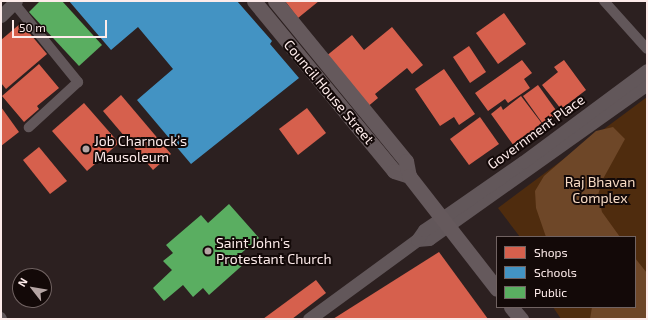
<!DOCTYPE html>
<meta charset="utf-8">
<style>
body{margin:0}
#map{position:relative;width:648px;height:320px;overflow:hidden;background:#2c2020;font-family:"Exo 2",sans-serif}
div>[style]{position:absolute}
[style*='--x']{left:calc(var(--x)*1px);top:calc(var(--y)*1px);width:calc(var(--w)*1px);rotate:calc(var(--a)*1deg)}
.green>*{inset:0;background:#4f2c0e}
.forest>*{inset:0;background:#6e4728}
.shops>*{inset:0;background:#d6604d}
.schools>*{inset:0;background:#4393c3}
.public>*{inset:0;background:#5aae61}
.minor>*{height:10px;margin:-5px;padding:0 5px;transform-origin:5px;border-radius:5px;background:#62575a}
.tertiary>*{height:13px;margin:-6.5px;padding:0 6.5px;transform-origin:6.5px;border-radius:6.5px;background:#62575a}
.secondary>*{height:15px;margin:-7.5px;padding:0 7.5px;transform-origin:7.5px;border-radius:7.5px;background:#65595c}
.dots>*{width:11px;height:11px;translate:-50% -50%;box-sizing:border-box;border:2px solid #130908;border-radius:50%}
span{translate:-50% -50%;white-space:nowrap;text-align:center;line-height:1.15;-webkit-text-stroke:4px #130908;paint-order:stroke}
.street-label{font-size:14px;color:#fdebea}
.poi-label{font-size:14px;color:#fdebea}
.left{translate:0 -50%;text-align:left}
.park-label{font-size:14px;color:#f6dac4}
.frame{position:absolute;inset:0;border:2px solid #fdebea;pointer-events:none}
.legend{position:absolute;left:496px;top:236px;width:140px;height:72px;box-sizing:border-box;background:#130908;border:1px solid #716362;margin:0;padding:5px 7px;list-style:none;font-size:12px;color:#fdebea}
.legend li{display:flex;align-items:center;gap:8px;height:20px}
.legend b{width:20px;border:1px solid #716362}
.north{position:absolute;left:12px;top:268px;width:40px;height:40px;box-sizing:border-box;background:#130908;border:1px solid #716362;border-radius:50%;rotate:301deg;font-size:11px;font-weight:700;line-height:16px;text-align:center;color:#fdebea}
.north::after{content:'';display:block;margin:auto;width:14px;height:18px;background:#b4a4a3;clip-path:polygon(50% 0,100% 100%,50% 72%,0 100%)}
.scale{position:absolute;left:12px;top:20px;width:95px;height:18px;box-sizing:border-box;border:2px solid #fdebea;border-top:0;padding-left:5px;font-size:12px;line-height:14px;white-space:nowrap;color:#fdebea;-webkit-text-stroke:3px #130908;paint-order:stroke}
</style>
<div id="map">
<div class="green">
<i style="clip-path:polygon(647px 97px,647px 319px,561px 319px,553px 307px,635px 307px,635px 237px,520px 237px,498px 208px)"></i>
</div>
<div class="forest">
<i style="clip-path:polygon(613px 127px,625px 139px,603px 179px,598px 195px,602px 212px,620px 237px,546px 237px,536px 208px,535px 191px,544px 176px,596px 131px)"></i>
<i style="clip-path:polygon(635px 258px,647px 273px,647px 319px,590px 319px,592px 307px,635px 307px)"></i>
</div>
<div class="shops">
<i style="clip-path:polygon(285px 1px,319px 1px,298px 18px)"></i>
<i style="clip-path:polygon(504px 13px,526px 44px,498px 64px,476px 33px)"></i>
<i style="clip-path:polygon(21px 23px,47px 54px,6px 89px,1px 83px,1px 40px)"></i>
<i style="clip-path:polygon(392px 27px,423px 65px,412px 74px,407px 68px,375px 94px,378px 98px,366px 108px,325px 57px,352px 35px,364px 50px)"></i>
<i style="clip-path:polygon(469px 46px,486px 72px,470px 83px,453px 57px)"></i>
<i style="clip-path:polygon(522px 60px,532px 73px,524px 79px,530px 88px,508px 103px,505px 99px,488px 111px,475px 93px)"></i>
<i style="clip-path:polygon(564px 60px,586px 90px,561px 109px,542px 85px,558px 72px,554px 67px)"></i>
<i style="clip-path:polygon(39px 64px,59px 88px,37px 106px,39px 109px,24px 122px,2px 96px)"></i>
<i style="clip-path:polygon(444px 69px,475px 114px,459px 125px,454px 117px,440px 126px,415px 89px)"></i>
<i style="clip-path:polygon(538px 85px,558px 113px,543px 124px,523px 96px)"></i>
<i style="clip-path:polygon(121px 95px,171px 154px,153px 170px,103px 111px)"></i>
<i style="clip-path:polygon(521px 96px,543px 125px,514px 146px,491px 114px,501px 106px,503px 110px)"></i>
<i style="clip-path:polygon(84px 103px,119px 143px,87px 171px,52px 131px)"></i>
<i style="clip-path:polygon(1px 107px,19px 132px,1px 146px)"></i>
<i style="clip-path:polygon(307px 108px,326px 133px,298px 155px,279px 129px)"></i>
<i style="clip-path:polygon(480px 117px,499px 144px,469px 165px,450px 139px)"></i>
<i style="clip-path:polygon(39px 147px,67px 181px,50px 194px,23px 160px)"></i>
<i style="clip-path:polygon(439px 252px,488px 319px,333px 319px)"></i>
<i style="clip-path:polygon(316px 280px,326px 293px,292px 319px,263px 319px)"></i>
</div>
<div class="schools">
<i style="clip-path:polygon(69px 1px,237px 1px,272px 41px,270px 44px,299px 78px,191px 164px,137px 100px,173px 69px,138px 27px,111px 50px)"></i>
</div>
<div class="public">
<i style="clip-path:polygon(40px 1px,62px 1px,102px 45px,79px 66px,29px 12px)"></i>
<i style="clip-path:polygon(229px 204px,259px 238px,238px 256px,245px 263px,209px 295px,203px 288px,193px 297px,183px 285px,164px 301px,153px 288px,172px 270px,163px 261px,173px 253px,166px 245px,201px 215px,208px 223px)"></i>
</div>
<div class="minor">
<i style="--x:604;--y:1;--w:64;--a:48.1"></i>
<i style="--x:14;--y:3;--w:102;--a:51"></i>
<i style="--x:78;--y:82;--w:67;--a:137.4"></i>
<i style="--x:1;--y:317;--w:2;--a:63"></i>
</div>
<div class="tertiary">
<i style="--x:1;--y:16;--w:21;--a:-45"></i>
<i style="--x:417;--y:240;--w:12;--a:-5"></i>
<i style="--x:429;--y:239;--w:267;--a:-35.4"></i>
<i style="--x:309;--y:319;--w:134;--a:-36.2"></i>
<i style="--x:417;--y:240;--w:12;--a:-55"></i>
<i style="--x:424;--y:230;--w:22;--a:-34"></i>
<i style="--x:442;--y:218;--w:98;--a:-34.7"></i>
<i style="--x:523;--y:162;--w:154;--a:-36.6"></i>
</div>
<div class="secondary">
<i style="--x:254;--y:1;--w:220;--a:50.5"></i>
<i style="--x:394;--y:171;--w:16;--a:18"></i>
<i style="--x:275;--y:1;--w:207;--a:50.7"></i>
<i style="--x:406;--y:161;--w:15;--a:79"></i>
<i style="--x:409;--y:176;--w:143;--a:52.1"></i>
<i style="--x:511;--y:307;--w:16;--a:50"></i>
</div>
<div class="dots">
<i style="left:86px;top:149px;background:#b4a4a3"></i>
<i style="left:208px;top:251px;background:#b4a4a3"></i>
</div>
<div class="street-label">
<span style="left:329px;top:92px;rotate:50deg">Council House Street</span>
<span style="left:536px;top:132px;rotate:-36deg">Government Place</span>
</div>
<div class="poi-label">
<span class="left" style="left:94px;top:149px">Job Charnock’s<br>Mausoleum</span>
<span class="left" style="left:216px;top:251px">Saint John's<br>Protestant Church</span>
</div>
<div class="park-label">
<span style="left:600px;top:190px">Raj Bhavan<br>Complex</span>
</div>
<div class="frame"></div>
<ul class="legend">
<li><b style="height:11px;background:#d6604d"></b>Shops</li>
<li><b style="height:11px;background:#4393c3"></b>Schools</li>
<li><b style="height:11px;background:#5aae61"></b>Public</li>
</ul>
<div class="north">N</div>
<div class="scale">50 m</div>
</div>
